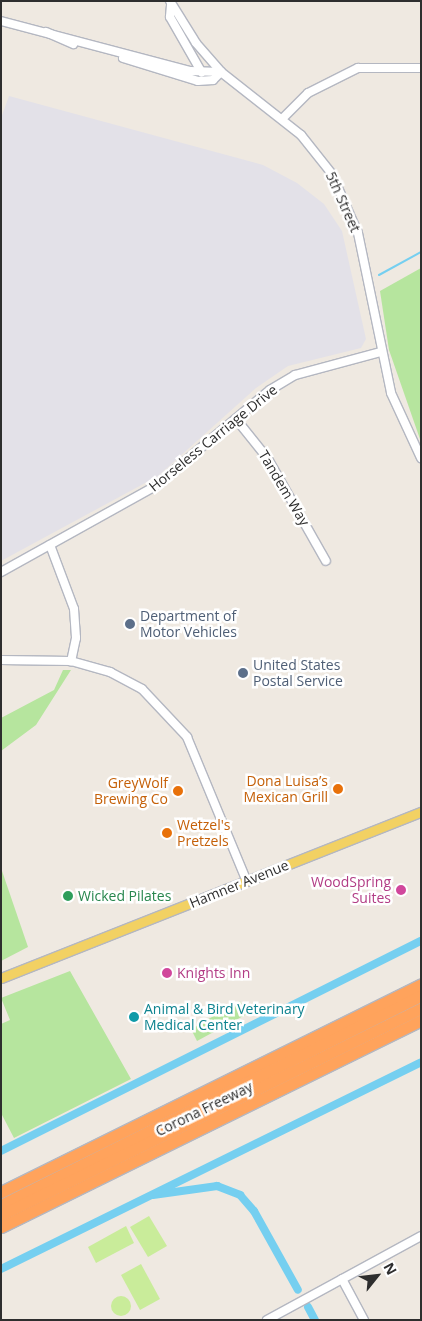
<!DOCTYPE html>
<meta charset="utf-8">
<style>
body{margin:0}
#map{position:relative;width:422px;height:1321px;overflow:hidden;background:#efe9e1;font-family:"Open Sans",sans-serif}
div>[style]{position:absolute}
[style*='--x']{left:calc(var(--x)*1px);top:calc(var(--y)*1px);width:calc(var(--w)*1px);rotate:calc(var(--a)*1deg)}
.industrial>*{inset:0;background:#e3e1e8}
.green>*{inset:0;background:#b6e59e}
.pitch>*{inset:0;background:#c9ec9a}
.round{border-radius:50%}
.stream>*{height:2px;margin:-1px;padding:0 1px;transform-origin:1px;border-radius:1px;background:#75cff0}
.canal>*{height:8px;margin:-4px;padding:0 4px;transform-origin:4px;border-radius:4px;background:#75cff0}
.roads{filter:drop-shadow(1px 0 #b4b7c1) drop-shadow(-1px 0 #b4b7c1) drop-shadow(0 1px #b4b7c1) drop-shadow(0 -1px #b4b7c1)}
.minor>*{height:8px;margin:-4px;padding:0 4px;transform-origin:4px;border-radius:4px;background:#fff}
.major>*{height:9px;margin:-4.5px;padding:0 4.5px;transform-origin:4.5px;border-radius:4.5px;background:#f2d163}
.highway>*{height:11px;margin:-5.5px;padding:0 5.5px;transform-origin:5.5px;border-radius:5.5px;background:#ffa35c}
.dots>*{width:14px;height:14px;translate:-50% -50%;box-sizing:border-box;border:2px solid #fff;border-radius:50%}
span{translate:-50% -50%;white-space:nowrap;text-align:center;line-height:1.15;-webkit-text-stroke:5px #fff;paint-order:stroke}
.street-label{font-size:14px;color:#2e2e2e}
.service-label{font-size:14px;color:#4e5e75}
.left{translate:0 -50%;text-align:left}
.food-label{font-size:14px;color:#c56008}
.right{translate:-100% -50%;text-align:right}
.hotel-label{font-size:14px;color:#b23c85}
.leisure-label{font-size:14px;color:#27864d}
.culture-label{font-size:14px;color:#0d838f}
.frame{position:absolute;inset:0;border:2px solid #2e2e2e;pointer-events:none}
.north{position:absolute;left:352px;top:1251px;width:50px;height:50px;-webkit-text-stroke:4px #fff;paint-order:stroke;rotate:61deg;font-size:14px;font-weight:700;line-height:20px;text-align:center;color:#2e2e2e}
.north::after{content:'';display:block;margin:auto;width:18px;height:22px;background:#2e2e2e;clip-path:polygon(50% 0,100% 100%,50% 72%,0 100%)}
</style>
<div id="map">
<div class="industrial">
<i style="clip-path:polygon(9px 96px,263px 165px,297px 183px,324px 204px,342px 231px,366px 339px,361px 348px,288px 366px,256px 388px,158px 476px,1px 561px,1px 118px)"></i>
</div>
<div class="green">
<i style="clip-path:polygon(421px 268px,421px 442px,389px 350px,380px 291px)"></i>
<i style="clip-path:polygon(63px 670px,71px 670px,36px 725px,1px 751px,1px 718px,54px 690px)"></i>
<i style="clip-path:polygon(1px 868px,28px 947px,1px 961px)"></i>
<i style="clip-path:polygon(70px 971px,131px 1079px,14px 1138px,1px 1113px,1px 1024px,10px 1020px,1px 998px)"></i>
<i style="clip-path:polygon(240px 1001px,247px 1014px,197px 1041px,191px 1029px)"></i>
</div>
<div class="pitch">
<i style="clip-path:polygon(149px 1216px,167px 1246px,148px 1257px,130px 1227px)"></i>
<i style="clip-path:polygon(126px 1226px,134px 1243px,96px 1263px,88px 1247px)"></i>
<i style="clip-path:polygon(141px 1264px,160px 1299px,140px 1310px,121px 1275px)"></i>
<i class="round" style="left:111px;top:1296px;width:20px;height:20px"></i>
</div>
<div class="stream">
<i style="--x:379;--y:275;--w:48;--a:-28.7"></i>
</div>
<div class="canal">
<i style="--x:1;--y:1151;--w:470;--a:-26.6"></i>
<i style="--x:153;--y:1195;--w:65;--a:-8"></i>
<i style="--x:217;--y:1186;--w:25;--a:21"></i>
<i style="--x:240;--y:1195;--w:21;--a:49"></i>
<i style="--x:254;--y:1211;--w:90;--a:60.9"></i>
<i style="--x:1;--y:1269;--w:468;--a:-26.2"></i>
<i style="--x:308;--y:1307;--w:15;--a:62"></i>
</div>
<div class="roads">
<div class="minor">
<i style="--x:170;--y:1;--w:49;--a:58.2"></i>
<i style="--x:196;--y:43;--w:38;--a:49"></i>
<i style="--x:221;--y:72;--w:102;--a:38.2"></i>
<i style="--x:301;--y:135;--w:50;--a:51.5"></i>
<i style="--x:332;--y:174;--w:64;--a:66.2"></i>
<i style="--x:358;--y:233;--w:163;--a:78.3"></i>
<i style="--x:391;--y:393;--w:72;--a:65.2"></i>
<i style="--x:171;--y:5;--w:12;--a:95"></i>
<i style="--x:170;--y:17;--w:64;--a:60.3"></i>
<i style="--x:1;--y:21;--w:196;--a:14.8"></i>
<i style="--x:190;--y:71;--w:31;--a:2"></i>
<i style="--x:46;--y:32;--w:30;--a:24"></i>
<i style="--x:123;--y:58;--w:78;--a:17"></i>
<i style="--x:198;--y:81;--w:15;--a:-4"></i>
<i style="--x:213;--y:80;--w:11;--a:-45"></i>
<i style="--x:283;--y:118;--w:35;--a:-45"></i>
<i style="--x:308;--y:93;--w:56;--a:-26.6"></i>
<i style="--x:358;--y:68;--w:63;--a:0"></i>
<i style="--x:236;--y:419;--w:51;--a:51.3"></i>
<i style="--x:268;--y:459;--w:117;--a:60.4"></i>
<i style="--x:50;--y:545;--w:68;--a:69.4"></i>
<i style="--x:74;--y:609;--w:29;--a:86"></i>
<i style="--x:76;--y:638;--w:24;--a:102"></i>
<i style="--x:1;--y:572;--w:175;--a:-29.1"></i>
<i style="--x:154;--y:487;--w:151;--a:-39.9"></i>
<i style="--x:270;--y:390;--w:29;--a:-31"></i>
<i style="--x:295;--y:375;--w:88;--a:-15.1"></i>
<i style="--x:1;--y:660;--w:70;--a:0.8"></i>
<i style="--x:71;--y:661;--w:41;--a:15.8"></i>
<i style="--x:110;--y:672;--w:36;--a:28"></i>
<i style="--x:142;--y:689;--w:66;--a:46.8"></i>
<i style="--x:187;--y:737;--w:157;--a:67.5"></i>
<i style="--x:342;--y:1279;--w:47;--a:61.8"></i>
<i style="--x:267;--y:1320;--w:175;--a:-28.6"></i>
</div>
<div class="major">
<i style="--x:1;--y:978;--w:452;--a:-21.6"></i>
</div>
<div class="highway">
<i style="--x:1;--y:1192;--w:469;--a:-26.3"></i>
<i style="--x:1;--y:1205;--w:469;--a:-26.5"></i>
<i style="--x:1;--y:1215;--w:468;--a:-26.2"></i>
<i style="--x:1;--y:1227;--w:468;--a:-26.2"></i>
</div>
</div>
<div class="dots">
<i style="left:130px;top:624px;background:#5c6f8a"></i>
<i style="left:243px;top:673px;background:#5c6f8a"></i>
<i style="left:338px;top:789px;background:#e8710a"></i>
<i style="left:178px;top:791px;background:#e8710a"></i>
<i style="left:167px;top:833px;background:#e8710a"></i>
<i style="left:401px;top:890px;background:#d1479c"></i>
<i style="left:68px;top:896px;background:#2e9e5b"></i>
<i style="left:167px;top:973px;background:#d1479c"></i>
<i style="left:134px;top:1017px;background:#0f9aa8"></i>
</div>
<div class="street-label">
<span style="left:343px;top:202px;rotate:66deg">5th Street</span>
<span style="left:213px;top:438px;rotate:-39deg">Horseless Carriage Drive</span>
<span style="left:284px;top:488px;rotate:59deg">Tandem Way</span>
<span style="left:239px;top:884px;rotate:-22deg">Hamner Avenue</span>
<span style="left:204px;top:1109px;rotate:-26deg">Corona Freeway</span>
</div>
<div class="service-label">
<span class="left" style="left:140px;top:624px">Department of<br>Motor Vehicles</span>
<span class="left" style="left:253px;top:673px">United States<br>Postal Service</span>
</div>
<div class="food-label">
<span class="right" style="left:328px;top:789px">Dona Luisa’s<br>Mexican Grill</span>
<span class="right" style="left:168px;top:791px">GreyWolf<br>Brewing Co</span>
<span class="left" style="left:177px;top:833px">Wetzel's<br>Pretzels</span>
</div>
<div class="hotel-label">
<span class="right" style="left:391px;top:890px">WoodSpring<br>Suites</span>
<span class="left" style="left:177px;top:973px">Knights Inn</span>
</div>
<div class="leisure-label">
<span class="left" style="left:78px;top:896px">Wicked Pilates</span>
</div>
<div class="culture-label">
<span class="left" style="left:144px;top:1017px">Animal &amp; Bird Veterinary<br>Medical Center</span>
</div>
<div class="frame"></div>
<div class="north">N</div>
</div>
